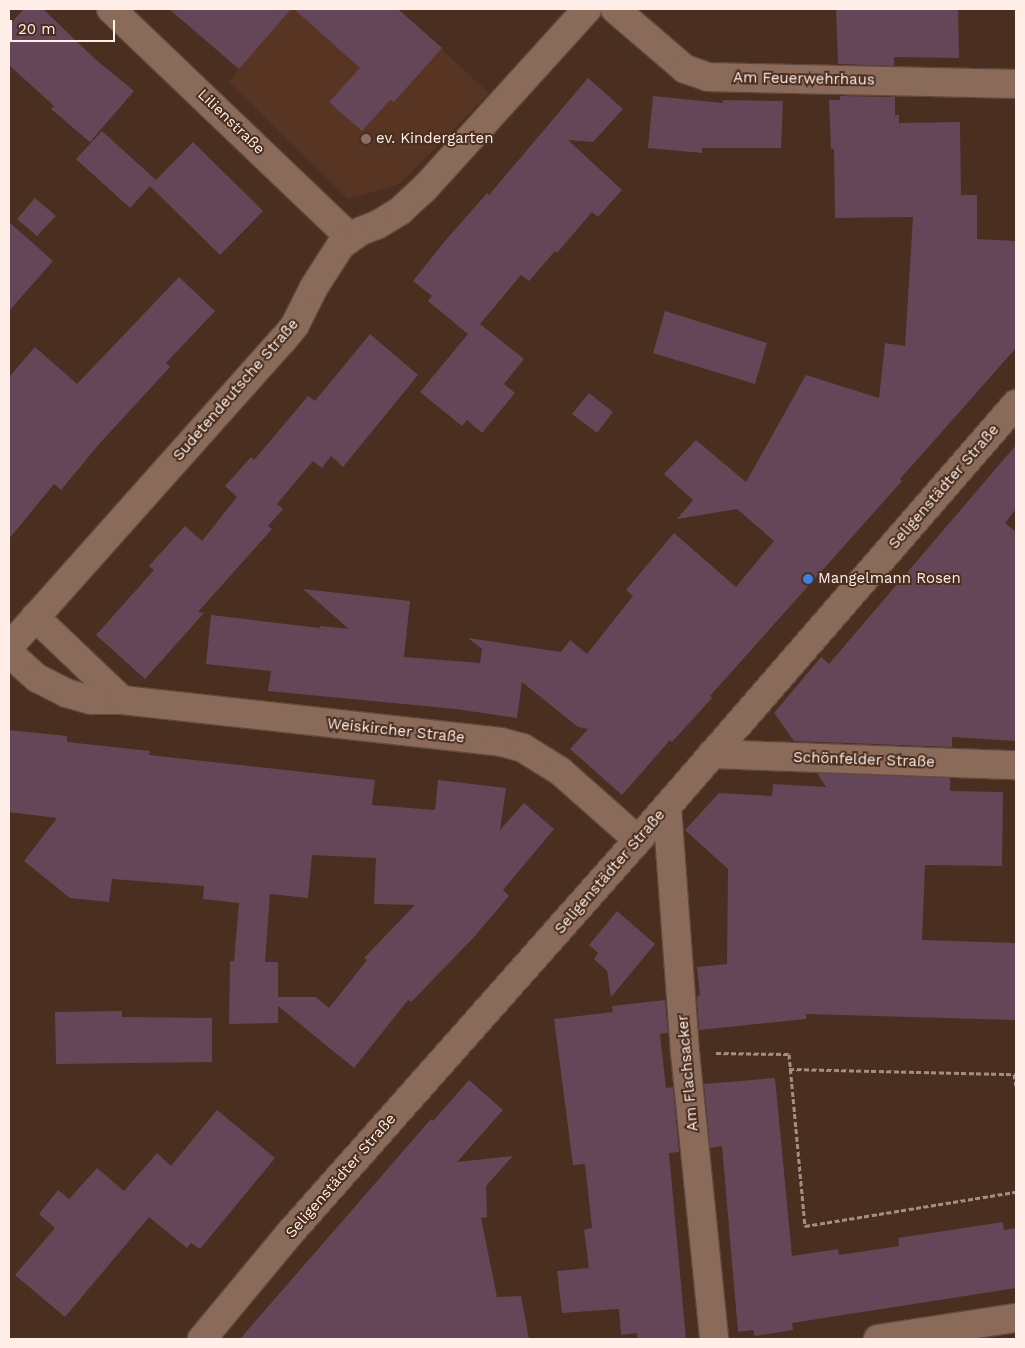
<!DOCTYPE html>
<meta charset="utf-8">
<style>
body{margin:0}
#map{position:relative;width:1025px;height:1348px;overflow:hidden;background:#4a2e1f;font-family:"Work Sans",sans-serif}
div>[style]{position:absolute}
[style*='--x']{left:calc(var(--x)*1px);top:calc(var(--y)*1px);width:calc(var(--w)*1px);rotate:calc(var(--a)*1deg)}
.built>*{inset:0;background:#573522}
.building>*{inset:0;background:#644658}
.path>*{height:3px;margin-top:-1.5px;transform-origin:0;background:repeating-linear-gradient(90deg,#a48e83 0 5px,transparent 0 7.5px)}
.roads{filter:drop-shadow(1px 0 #614a3d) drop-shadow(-1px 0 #614a3d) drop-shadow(0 1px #614a3d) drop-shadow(0 -1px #614a3d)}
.minor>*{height:28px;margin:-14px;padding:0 14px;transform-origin:14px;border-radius:14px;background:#8a6a59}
.secondary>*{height:28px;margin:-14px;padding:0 14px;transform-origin:14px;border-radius:14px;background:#8a6a59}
.dots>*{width:14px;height:14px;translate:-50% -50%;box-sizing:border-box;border:2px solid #4a2e1f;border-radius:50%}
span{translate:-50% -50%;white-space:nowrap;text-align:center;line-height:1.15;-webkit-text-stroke:4px #4a2e1f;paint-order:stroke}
.street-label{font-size:15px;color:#ffefe8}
.poi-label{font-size:15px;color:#ffefe8}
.left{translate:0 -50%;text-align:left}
.frame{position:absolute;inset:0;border:10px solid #ffefe8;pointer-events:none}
.scale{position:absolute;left:10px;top:20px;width:105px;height:22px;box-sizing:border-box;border:2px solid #ffefe8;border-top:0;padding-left:6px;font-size:15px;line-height:18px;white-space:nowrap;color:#ffefe8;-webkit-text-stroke:4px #4a2e1f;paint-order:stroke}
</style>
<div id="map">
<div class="built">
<i style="clip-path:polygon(287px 9px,398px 9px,489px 93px,400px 184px,348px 199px,229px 82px)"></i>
</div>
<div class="building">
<i style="clip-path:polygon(24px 9px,43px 9px,95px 59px,134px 91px,90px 142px,51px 109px,54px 106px,9px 65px,9px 25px)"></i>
<i style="clip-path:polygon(169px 9px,291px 9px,239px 69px)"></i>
<i style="clip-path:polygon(294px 9px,398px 9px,442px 48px,394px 102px,390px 100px,362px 131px,329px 102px,360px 68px)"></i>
<i style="clip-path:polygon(836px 9px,958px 9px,959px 58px,894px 57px,894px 66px,838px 64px)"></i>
<i style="clip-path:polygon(588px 78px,623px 109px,593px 142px,568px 140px,622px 190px,598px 217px,592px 212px,557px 253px,555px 251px,529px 281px,521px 275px,480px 324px,524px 359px,504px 384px,515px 393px,482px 433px,467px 420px,462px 426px,420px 392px,468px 334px,428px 301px,432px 296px,413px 281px,445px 241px,487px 193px,489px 195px)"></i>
<i style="clip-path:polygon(653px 96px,723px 103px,723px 100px,783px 101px,781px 148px,702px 148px,702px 153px,648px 148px)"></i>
<i style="clip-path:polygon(840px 96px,895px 97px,895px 115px,899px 115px,899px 123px,960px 122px,961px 195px,977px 195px,977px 239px,1016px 241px,1016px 348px,900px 479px,902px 481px,710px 696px,712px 698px,672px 742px,670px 740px,622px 795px,570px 749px,588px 729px,578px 727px,522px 682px,517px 718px,456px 709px,268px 691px,271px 671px,206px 664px,211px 615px,320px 628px,320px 626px,349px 629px,303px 589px,410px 601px,404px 657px,480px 663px,482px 649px,468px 638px,561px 652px,570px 640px,587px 654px,633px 596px,626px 590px,674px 533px,736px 587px,774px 541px,737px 509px,677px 519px,693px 500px,664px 474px,696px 440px,746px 482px,806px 375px,879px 398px,885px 343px,905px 346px,913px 217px,835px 218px,834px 149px,831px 149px,829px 100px,840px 100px)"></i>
<i style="clip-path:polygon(102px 131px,156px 180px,154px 182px,193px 142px,263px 211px,220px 255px,150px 186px,130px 208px,76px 159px)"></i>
<i style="clip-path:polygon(35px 198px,56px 216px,37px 236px,17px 219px)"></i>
<i style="clip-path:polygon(9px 222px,53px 261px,9px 311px)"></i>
<i style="clip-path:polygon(179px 277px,215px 311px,166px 363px,170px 367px,100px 443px,61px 490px,54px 484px,9px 539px,9px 377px,35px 347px,77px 384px)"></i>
<i style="clip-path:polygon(665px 311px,767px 343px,755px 384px,653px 353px)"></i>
<i style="clip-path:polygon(370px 334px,418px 375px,343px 467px,331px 456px,322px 468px,313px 461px,277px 504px,283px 509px,268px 526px,272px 529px,198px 612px,204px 613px,145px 679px,96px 635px,154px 570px,149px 566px,185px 526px,202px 541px,237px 497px,225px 486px,251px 457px,254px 460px,308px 396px,315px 401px)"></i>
<i style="clip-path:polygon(589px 393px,613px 412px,597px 433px,572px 414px)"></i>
<i style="clip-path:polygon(1016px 445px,1016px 509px,1005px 523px,1016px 532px,1016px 741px,952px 737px,952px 747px,794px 741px,774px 713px,821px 657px,829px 664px)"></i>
<i style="clip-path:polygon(evenodd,9px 730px,67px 736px,67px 742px,150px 751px,149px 755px,375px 780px,372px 805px,435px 810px,438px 780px,506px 788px,500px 830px,524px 803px,554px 829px,503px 890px,509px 896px,474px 937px,418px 995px,411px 1002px,408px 1000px,354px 1068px,278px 1006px,278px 1023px,229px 1024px,230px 961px,234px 961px,239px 903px,203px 899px,204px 886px,112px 879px,109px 902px,70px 898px,24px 861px,57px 818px,9px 812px,9px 730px,312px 855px,376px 858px,374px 904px,415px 905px,364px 958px,367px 960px,329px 1008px,316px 997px,278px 997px,278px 962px,265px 962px,270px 894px,308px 898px,312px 855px)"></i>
<i style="clip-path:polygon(817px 773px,950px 778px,950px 791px,1003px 792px,1002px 866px,925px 865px,922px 940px,1016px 943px,1016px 1020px,806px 1014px,806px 1019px,699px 1030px,697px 996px,700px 995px,697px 967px,727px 964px,728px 869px,685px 830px,719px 793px,772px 796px,773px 784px,826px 787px)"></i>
<i style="clip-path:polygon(617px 911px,655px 944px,611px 997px,607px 971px,594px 959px,598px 953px,589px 945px)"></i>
<i style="clip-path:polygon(665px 1000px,668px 1033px,660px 1034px,666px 1088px,673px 1087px,679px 1152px,669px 1153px,686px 1339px,637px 1339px,637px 1333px,621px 1335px,619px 1309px,562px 1313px,557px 1271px,589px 1268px,584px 1230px,592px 1228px,585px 1164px,573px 1165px,554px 1019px,613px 1012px,612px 1006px)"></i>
<i style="clip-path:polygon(122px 1011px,122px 1017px,212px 1018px,212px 1062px,56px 1064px,55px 1012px)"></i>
<i style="clip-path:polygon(775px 1078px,792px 1256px,838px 1249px,839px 1255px,899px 1246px,898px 1238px,1003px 1222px,1004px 1230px,1016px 1228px,1016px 1288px,792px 1323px,793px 1330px,755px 1336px,753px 1330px,738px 1332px,722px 1146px,710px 1148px,704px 1084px)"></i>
<i style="clip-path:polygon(469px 1080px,503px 1110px,457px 1162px,513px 1156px,486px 1186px,487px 1217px,481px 1218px,497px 1297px,521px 1296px,529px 1339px,240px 1339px,431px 1119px,433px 1121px)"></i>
<i style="clip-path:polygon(217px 1110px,275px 1158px,200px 1249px,191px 1243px,187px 1248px,149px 1217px,65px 1317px,15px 1275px,55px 1228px,39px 1214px,58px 1190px,69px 1199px,97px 1168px,124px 1191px,157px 1153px,171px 1166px)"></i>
</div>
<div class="path">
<i style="--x:716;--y:1053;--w:73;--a:0.8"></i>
<i style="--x:789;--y:1054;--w:173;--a:84.7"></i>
<i style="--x:805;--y:1226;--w:214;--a:-9.2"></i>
<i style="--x:789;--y:1069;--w:227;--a:1.3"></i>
<i style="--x:1014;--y:1074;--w:12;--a:81"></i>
</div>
<div class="roads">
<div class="minor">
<i style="--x:111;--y:9;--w:330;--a:43.7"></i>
<i style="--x:615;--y:9;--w:92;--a:40.6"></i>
<i style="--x:685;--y:69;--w:24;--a:19"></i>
<i style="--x:708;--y:77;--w:308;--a:1.3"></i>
<i style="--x:35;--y:617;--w:120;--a:43.7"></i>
<i style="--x:9;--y:647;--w:411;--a:-48.3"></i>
<i style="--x:283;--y:340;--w:19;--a:-51"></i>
<i style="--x:295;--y:325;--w:42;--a:-63.4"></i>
<i style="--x:314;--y:287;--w:50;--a:-57.3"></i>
<i style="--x:341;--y:245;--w:24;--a:-35"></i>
<i style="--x:361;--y:231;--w:17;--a:-21"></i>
<i style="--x:377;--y:225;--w:27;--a:-31"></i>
<i style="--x:400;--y:211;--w:33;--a:-43"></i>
<i style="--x:424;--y:189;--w:243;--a:-47.8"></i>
<i style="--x:9;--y:653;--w:38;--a:42"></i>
<i style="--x:37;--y:678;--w:33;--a:27"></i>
<i style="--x:66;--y:693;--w:26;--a:16"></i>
<i style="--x:91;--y:700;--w:31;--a:0"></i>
<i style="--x:122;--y:700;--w:381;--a:6.3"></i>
<i style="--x:501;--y:742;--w:23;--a:15"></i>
<i style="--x:523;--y:748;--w:44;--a:31.9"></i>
<i style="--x:560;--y:771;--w:104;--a:41.5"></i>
<i style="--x:712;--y:754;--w:304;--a:2.1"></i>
<i style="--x:667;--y:807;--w:246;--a:85.8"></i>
<i style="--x:685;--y:1052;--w:288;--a:84.2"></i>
<i style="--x:878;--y:1339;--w:140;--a:-8.7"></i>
</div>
<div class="secondary">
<i style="--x:202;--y:1339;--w:138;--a:-50.3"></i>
<i style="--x:290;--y:1233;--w:525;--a:-48.48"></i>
<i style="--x:638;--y:840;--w:577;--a:-49.08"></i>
</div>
</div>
<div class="dots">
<i style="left:366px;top:139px;background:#8d6e63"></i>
<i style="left:808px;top:579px;background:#3f7fe0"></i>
</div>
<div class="street-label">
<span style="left:804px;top:79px;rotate:1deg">Am Feuerwehrhaus</span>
<span style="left:231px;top:122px;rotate:44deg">Lilienstraße</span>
<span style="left:236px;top:390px;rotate:-49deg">Sudetendeutsche Straße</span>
<span style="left:944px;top:487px;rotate:-49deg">Seligenstädter Straße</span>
<span style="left:396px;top:731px;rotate:6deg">Weiskircher Straße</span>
<span style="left:864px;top:760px;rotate:2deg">Schönfelder Straße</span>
<span style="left:610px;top:872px;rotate:-49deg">Seligenstädter Straße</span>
<span style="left:688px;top:1073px;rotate:-95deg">Am Flachsacker</span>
<span style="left:341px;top:1176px;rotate:-49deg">Seligenstädter Straße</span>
</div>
<div class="poi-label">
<span class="left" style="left:376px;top:139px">ev. Kindergarten</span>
<span class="left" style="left:818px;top:579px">Mangelmann Rosen</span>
</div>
<div class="frame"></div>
<div class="scale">20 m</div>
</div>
